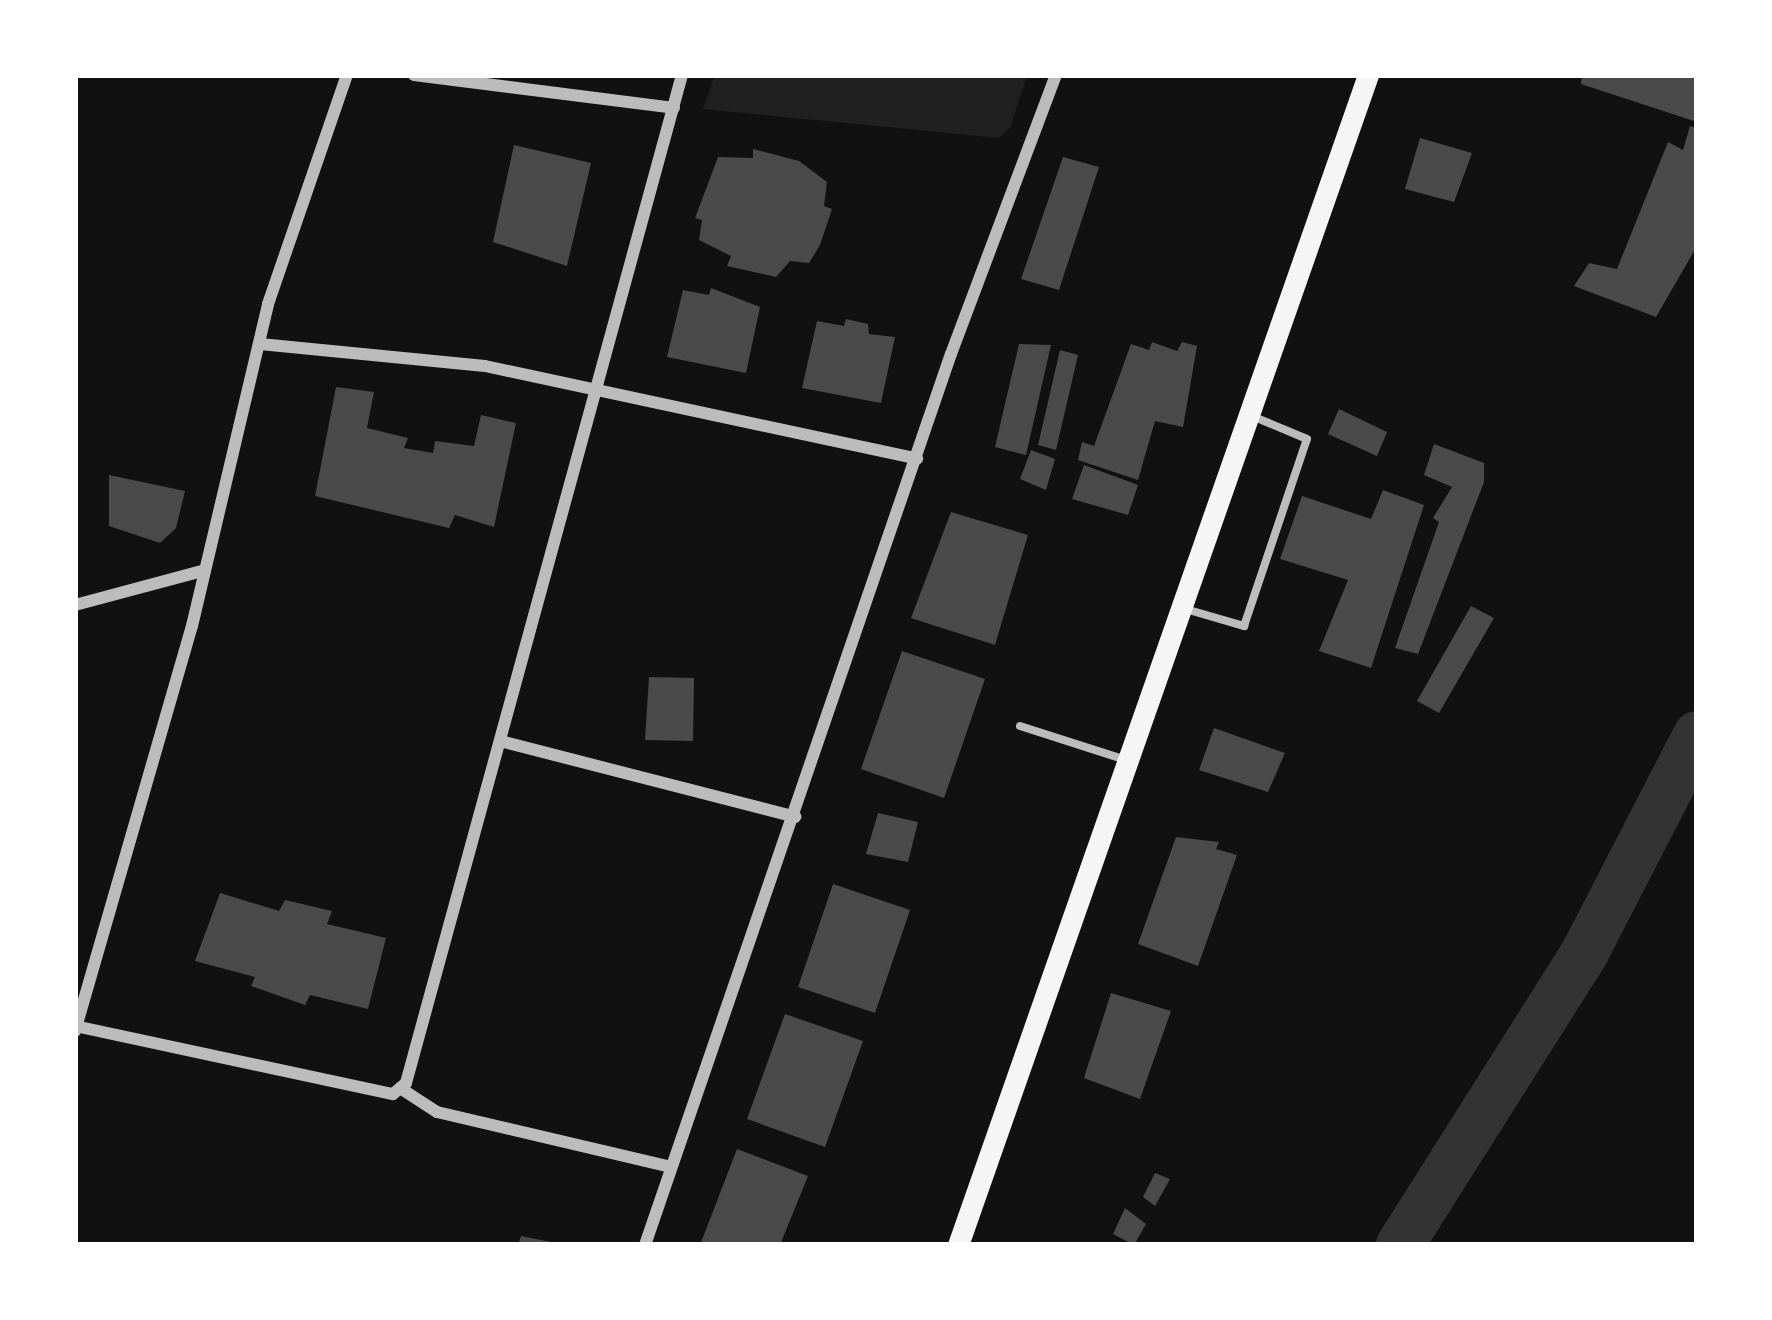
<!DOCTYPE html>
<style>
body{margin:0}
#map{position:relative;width:1772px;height:1320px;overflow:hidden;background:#111;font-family:Literata,serif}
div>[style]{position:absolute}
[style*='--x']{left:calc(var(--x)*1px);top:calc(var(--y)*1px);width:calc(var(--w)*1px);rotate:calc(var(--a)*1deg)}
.green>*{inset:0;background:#202020}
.river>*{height:48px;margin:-24px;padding:0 24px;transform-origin:24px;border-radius:24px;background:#333}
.building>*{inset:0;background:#4a4a4a}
.service>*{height:8px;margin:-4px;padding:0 4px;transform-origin:4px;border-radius:4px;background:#bcbcbc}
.minor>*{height:12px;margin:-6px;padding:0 6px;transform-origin:6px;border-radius:6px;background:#bcbcbc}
.secondary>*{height:21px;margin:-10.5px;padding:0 10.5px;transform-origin:10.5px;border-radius:10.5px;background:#f5f5f5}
span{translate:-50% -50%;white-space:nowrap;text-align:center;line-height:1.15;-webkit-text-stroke:9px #fff;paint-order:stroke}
.frame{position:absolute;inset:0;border:78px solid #fff;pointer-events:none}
</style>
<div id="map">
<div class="green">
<i style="clip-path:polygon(715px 75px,1027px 75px,1010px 128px,998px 138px,703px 109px)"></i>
</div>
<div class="river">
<i style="--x:1400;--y:1245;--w:347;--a:-57.7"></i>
<i style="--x:1585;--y:952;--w:244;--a:-62.7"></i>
</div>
<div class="building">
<i style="clip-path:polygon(1582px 75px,1697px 75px,1697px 122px,1581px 84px)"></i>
<i style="clip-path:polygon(1690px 126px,1697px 128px,1697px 246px,1656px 317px,1574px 286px,1589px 263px,1617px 269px,1668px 142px,1683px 150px)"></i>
<i style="clip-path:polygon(1420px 138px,1472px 153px,1454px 202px,1405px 189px)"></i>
<i style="clip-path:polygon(514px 145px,591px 163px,567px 266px,493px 242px)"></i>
<i style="clip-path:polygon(753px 149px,799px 161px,827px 182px,824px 206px,832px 209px,820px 245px,809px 263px,790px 261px,776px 277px,727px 266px,731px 256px,699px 240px,702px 220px,695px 218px,718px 157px,753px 158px)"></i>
<i style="clip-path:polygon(1063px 157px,1099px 167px,1059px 290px,1021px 279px)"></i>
<i style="clip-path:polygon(711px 288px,760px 307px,746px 373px,667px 357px,683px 290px,709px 295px)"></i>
<i style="clip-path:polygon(846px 319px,868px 324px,869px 334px,895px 337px,881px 403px,802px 388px,817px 321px,844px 326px)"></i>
<i style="clip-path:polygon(1152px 342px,1177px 351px,1182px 342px,1197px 346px,1183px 427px,1155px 421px,1138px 480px,1078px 460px,1082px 442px,1094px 446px,1131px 344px,1149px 350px)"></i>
<i style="clip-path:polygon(1019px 344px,1051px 345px,1026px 455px,995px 447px)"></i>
<i style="clip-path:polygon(1060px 350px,1078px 355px,1056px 450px,1038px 445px)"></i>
<i style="clip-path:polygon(336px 387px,374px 392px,367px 428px,408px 438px,404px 448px,433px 453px,435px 441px,474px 446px,481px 415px,516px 423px,494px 527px,455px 515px,449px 528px,315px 496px)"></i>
<i style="clip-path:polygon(1339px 409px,1387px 432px,1377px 456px,1328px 434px)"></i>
<i style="clip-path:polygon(1434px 444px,1484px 463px,1484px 482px,1418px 654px,1395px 648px,1439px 522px,1433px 518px,1452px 487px,1424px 475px)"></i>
<i style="clip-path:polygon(1031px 450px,1055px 459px,1046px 490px,1020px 479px)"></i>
<i style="clip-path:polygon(1084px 465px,1138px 485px,1128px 515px,1072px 499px)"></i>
<i style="clip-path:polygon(109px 475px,185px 491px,176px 528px,160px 543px,109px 526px)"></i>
<i style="clip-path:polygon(1383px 490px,1424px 505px,1371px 668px,1319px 651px,1348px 580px,1280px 559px,1302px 496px,1371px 519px)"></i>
<i style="clip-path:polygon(951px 512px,1028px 535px,995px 645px,911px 618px)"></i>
<i style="clip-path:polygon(1471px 606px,1494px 618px,1439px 713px,1417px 701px)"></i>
<i style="clip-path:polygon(902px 651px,985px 679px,944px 798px,861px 769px)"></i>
<i style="clip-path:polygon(649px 677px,694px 678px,693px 741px,645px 740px)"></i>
<i style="clip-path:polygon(1214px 728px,1285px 753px,1268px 792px,1199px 770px)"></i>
<i style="clip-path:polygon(878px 813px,918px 822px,908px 862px,866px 854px)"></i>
<i style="clip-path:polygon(1176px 837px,1219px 842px,1216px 849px,1237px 855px,1198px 966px,1138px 944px)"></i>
<i style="clip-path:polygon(833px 884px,910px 910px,875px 1013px,798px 987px)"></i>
<i style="clip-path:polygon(220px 893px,279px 911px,285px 900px,332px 911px,327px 924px,386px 938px,368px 1009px,310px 995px,305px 1005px,251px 986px,255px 977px,195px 961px)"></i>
<i style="clip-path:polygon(1111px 993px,1171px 1011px,1140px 1099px,1084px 1078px)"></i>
<i style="clip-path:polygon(785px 1014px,863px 1041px,825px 1147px,747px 1119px)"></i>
<i style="clip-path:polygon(737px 1149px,808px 1176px,780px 1245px,700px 1245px)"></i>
<i style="clip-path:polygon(1155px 1173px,1170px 1179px,1155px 1206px,1143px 1197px)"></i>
<i style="clip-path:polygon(1125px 1208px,1146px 1224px,1134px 1245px,1113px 1234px)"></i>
<i style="clip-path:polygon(521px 1236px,556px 1243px,556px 1245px,518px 1245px)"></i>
</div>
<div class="service">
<i style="--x:1182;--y:608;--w:65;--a:16.2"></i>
<i style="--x:1244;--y:626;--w:197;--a:-71.4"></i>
<i style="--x:1307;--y:439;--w:60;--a:-157.3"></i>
<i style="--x:1020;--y:726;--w:111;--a:17.8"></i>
</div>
<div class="minor">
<i style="--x:414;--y:75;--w:262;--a:7.2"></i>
<i style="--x:260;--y:344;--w:226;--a:5.6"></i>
<i style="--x:485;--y:366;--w:442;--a:12.1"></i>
<i style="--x:75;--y:605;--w:131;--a:-15"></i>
<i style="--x:500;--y:741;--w:305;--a:14.4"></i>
<i style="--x:75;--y:1026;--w:325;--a:12.1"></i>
<i style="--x:393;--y:1094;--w:17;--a:-40"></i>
<i style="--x:406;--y:1083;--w:1045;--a:-74.69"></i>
<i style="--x:75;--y:1031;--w:422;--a:-73.9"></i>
<i style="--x:192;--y:626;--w:331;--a:-76.7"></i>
<i style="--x:268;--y:304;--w:242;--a:-71"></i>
<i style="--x:400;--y:1088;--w:44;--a:33"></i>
<i style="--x:437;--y:1112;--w:240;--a:13.2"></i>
<i style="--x:645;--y:1245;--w:942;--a:-71.05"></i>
<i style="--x:951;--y:354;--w:298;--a:-69.4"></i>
</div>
<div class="secondary">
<i style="--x:958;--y:1245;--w:1240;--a:-70.69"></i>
</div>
<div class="frame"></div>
</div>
